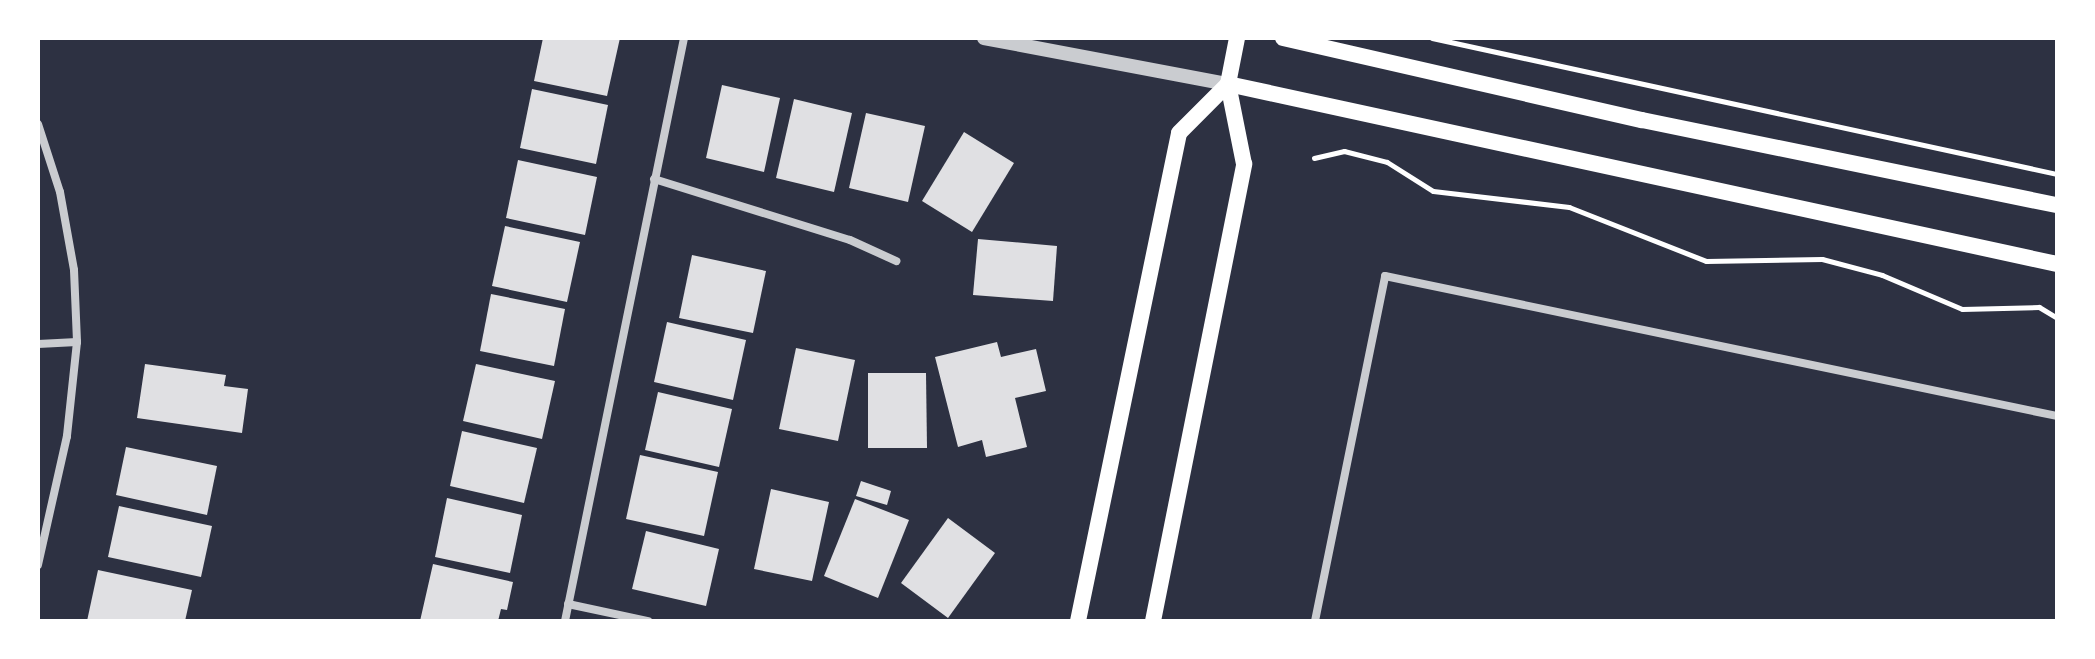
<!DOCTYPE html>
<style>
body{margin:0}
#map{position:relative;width:2095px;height:659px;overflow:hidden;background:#2d3142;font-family:Ubuntu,sans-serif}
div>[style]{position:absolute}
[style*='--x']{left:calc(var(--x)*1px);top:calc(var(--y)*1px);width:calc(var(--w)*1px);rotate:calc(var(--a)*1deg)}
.building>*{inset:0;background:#e0e0e3}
.path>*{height:5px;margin:-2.5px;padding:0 2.5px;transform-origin:2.5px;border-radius:2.5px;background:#fff}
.minor>*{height:8px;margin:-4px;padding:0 4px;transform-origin:4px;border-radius:4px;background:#caccd0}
.tertiary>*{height:14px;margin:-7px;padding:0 7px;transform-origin:7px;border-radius:7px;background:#caccd0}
.secondary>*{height:16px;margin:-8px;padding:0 8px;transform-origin:8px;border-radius:8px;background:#fff}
span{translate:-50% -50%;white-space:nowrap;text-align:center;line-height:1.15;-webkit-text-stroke:7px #fff;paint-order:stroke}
.frame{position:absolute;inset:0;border:40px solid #fff;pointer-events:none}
</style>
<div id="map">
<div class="building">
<i style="clip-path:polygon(543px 38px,620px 38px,607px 96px,534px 81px)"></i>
<i style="clip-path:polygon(722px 85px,780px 98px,764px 172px,706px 158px)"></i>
<i style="clip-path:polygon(532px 89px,608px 105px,596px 164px,520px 148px)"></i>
<i style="clip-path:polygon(794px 99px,852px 113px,834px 192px,776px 178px)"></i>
<i style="clip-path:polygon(866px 113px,925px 126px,908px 202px,849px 188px)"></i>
<i style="clip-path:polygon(964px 132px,1014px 163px,972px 232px,922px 201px)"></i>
<i style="clip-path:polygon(518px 160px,597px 177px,585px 235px,506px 218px)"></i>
<i style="clip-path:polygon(505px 226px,580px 242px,567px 302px,492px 286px)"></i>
<i style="clip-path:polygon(978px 239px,1057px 246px,1053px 301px,973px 295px)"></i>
<i style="clip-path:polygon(692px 255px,766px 271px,753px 333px,679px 318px)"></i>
<i style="clip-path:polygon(491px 294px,565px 309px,554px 366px,480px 351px)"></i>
<i style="clip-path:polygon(667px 322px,746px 340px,733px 400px,654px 382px)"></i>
<i style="clip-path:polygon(997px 342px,1001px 357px,1036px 349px,1046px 391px,1015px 398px,1027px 447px,986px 457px,982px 440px,958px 447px,935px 357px)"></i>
<i style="clip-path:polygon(796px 348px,855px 360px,838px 441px,779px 429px)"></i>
<i style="clip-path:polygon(145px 364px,226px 375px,224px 386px,248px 389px,242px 433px,137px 418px)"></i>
<i style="clip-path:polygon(476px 364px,555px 381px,542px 439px,463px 421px)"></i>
<i style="clip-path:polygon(868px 373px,926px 373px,927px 448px,868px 448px)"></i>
<i style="clip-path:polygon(658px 392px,732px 409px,719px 467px,645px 450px)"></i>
<i style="clip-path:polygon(462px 431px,537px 448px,524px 503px,450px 486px)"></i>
<i style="clip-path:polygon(126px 447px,217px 466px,207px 515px,116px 495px)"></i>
<i style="clip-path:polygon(640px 455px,718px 472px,704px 536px,626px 519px)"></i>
<i style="clip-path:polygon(861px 481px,891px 491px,887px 505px,856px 496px)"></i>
<i style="clip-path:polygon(771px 489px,829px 502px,812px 581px,754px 569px)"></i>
<i style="clip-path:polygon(447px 498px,522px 515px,510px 573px,435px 557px)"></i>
<i style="clip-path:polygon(855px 499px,909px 520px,878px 598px,824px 576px)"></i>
<i style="clip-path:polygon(119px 506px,212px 526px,201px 577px,108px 557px)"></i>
<i style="clip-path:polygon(948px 518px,995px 553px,948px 618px,901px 583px)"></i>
<i style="clip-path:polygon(646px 531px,719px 549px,706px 606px,632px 589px)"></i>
<i style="clip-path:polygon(433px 564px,513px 582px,507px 610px,501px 609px,498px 621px,420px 621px)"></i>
<i style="clip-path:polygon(98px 570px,192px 590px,185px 621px,87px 621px)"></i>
</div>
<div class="path">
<i style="--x:1432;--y:38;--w:640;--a:12.28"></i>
<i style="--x:1314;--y:158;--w:31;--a:-13"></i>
<i style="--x:1344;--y:151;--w:44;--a:14.3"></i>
<i style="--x:1387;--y:162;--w:54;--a:32.2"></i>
<i style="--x:1433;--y:191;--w:137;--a:6.7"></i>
<i style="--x:1569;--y:207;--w:147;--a:21.5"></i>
<i style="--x:1706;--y:261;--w:116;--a:-1"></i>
<i style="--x:1822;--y:259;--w:62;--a:14.9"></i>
<i style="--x:1882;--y:275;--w:87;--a:23"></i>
<i style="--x:1962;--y:309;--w:77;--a:-1.5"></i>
<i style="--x:2039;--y:307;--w:21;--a:31"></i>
</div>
<div class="minor">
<i style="--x:38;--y:124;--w:71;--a:72.1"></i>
<i style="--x:60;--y:192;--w:79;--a:79.8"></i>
<i style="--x:74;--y:270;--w:72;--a:87.6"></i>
<i style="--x:77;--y:342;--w:95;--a:96.1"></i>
<i style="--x:67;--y:436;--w:132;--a:102.7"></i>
<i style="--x:654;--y:179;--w:205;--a:17.3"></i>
<i style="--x:850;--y:240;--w:51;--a:24.5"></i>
<i style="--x:38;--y:344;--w:39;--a:-3"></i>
<i style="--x:568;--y:604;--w:82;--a:12"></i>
<i style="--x:565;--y:621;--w:595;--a:-78.46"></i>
<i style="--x:1315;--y:621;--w:352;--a:-78.5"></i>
<i style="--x:1385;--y:276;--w:686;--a:11.77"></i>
</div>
<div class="tertiary">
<i style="--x:984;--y:38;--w:248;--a:10.7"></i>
</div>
<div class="secondary">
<i style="--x:1283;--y:38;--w:368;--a:12.9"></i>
<i style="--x:1642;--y:120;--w:424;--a:11.6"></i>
<i style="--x:1228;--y:84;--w:848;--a:12.25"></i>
<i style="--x:1078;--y:621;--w:498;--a:-78.3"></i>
<i style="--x:1179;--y:133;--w:69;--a:-45"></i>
<i style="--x:1153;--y:621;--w:466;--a:-78.7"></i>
<i style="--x:1244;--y:164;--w:82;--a:-101.3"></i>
<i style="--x:1228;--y:84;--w:47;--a:-78.9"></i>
</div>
<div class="frame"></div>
</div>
